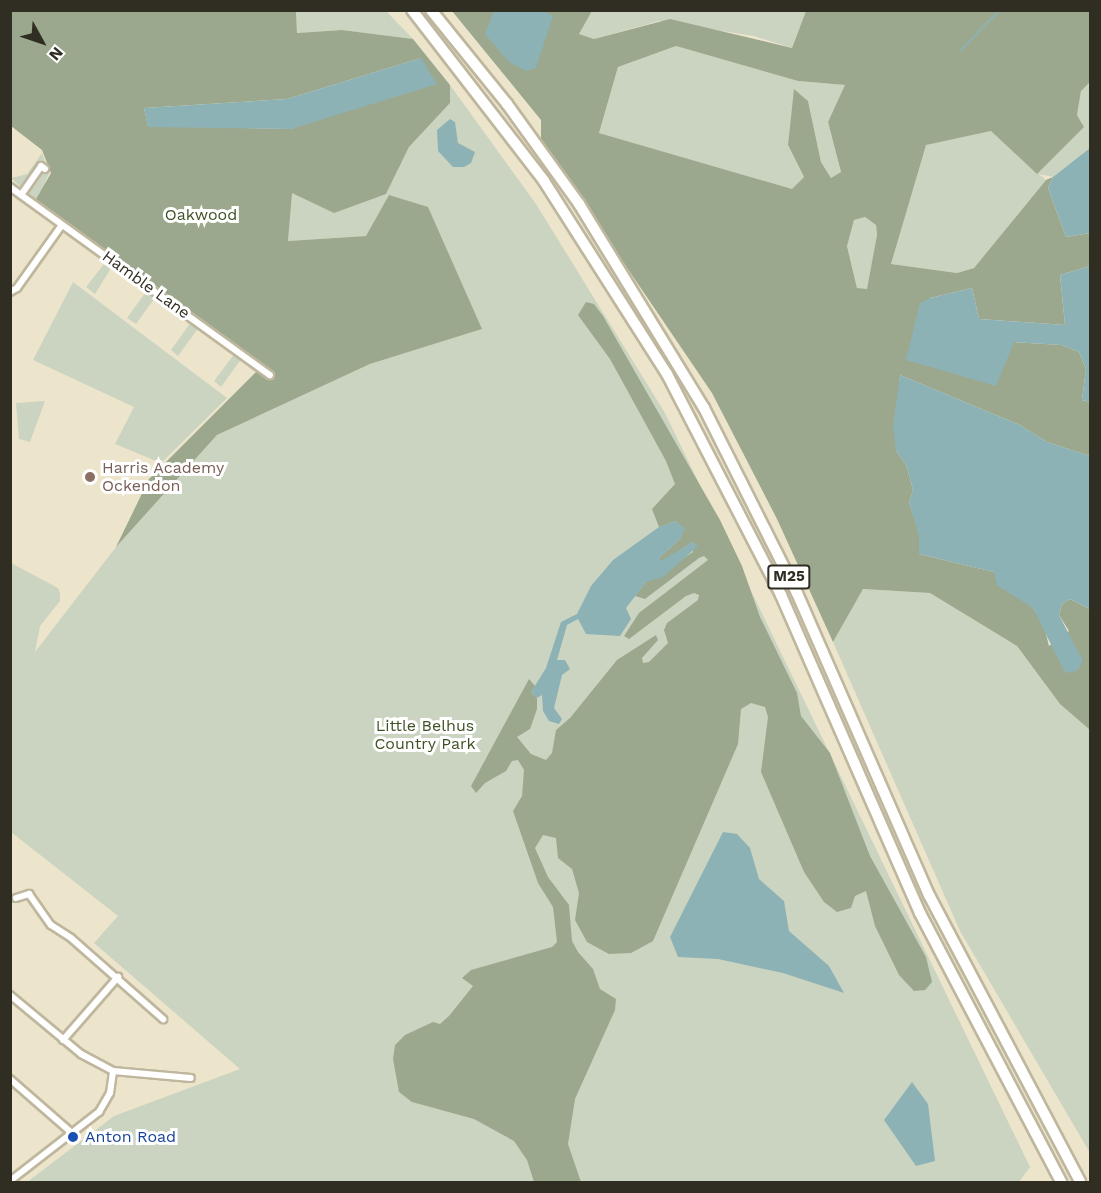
<!DOCTYPE html>
<style>
body{margin:0}
#map{position:relative;width:1101px;height:1193px;overflow:hidden;background:#ede5cb;font-family:"Work Sans",sans-serif}
div>[style]{position:absolute}
[style*='--x']{left:calc(var(--x)*1px);top:calc(var(--y)*1px);width:calc(var(--w)*1px);rotate:calc(var(--a)*1deg)}
.green>*{inset:0;background:#cbd4c1}
.forest>*{inset:0;background:#9ba88d}
.water>*{inset:0;background:#8db2b6}
.stream>*{height:1.5px;margin:-0.75px;padding:0 0.75px;transform-origin:0.75px;border-radius:0.75px;background:#8db2b6}
.roads{filter:drop-shadow(2px 0 #beb79e) drop-shadow(-2px 0 #beb79e) drop-shadow(0 2px #beb79e) drop-shadow(0 -2px #beb79e)}
.street>*{height:6px;margin:-3px;padding:0 3px;transform-origin:3px;border-radius:3px;background:#fff}
.highway>*{height:10px;margin:-5px;padding:0 5px;transform-origin:5px;border-radius:5px;background:#fff}
.dots>*{width:16px;height:16px;translate:-50% -50%;box-sizing:border-box;border:3px solid #fff;border-radius:50%}
span{translate:-50% -50%;white-space:nowrap;text-align:center;line-height:1.15;-webkit-text-stroke:6px #fff;paint-order:stroke}
.shield-label span{padding:2px 4px;background:#fff;border:2px solid;border-radius:4px;-webkit-text-stroke-width:0}
.shield-label{font-size:15px;color:#302d23;font-weight:700}
.park-label{font-size:16px;color:#3e5125}
.street-label{font-size:16px;color:#302d23}
.education-label{font-size:16px;color:#785e54}
.left{translate:0 -50%;text-align:left}
.transit-label{font-size:16px;color:#164399}
.frame{position:absolute;inset:0;border:12px solid #302d23;pointer-events:none}
.north{position:absolute;left:12px;top:12px;width:60px;height:60px;-webkit-text-stroke:4px #fff;paint-order:stroke;rotate:130deg;font-size:16px;font-weight:700;line-height:24px;text-align:center;color:#302d23}
.north::after{content:'';display:block;margin:auto;width:21px;height:27px;background:#302d23;clip-path:polygon(50% 0,100% 100%,50% 72%,0 100%)}
</style>
<div id="map">
<div class="green">
<i style="clip-path:polygon(296px 11px,386px 11px,413px 39px,342px 30px,297px 33px)"></i>
<i style="clip-path:polygon(592px 11px,806px 11px,792px 48px,754px 36px,659px 21px,594px 39px,579px 34px)"></i>
<i style="clip-path:polygon(676px 46px,798px 81px,846px 85px,828px 122px,841px 172px,831px 178px,821px 162px,808px 101px,795px 90px,788px 145px,804px 177px,792px 190px,599px 133px,618px 67px)"></i>
<i style="clip-path:polygon(1090px 82px,1090px 148px,1053px 177px,1039px 174px,1046px 180px,974px 268px,957px 273px,891px 264px,925px 145px,991px 131px,1084px 127px,1077px 115px,1081px 91px)"></i>
<i style="clip-path:polygon(450px 85px,536px 204px,665px 413px,1030px 1167px,1019px 1182px,27px 1182px,114px 1116px,240px 1069px,94px 943px,118px 916px,11px 832px,11px 563px,58px 588px,60px 593px,60px 601px,40px 626px,35px 652px,116px 547px,217px 435px,370px 364px,482px 329px,366px 236px,288px 241px,291px 192px,386px 194px,409px 147px,450px 103px)"></i>
<i style="clip-path:polygon(42px 153px,49px 173px,37px 202px,11px 178px,27px 174px)"></i>
<i style="clip-path:polygon(865px 217px,876px 225px,877px 235px,868px 290px,857px 288px,847px 245px,854px 220px)"></i>
<i style="clip-path:polygon(107px 260px,113px 265px,95px 294px,86px 287px)"></i>
<i style="clip-path:polygon(73px 282px,227px 398px,161px 463px,115px 444px,134px 407px,33px 360px)"></i>
<i style="clip-path:polygon(148px 289px,157px 295px,136px 324px,127px 318px)"></i>
<i style="clip-path:polygon(191px 322px,199px 327px,178px 356px,171px 350px)"></i>
<i style="clip-path:polygon(235px 353px,242px 358px,221px 387px,214px 381px)"></i>
<i style="clip-path:polygon(45px 401px,30px 442px,19px 439px,16px 403px)"></i>
<i style="clip-path:polygon(862px 589px,930px 593px,1017px 646px,1060px 704px,1090px 730px,1090px 1153px,960px 931px,833px 642px)"></i>
</div>
<div class="forest">
<i style="clip-path:polygon(evenodd,10px 11px,296px 11px,297px 33px,342px 30px,413px 39px,450px 85px,450px 103px,409px 147px,386px 194px,334px 213px,292px 193px,288px 241px,366px 236px,389px 195px,428px 207px,482px 329px,370px 364px,217px 435px,116px 547px,149px 479px,263px 365px,35px 201px,51px 173px,42px 150px,11px 126px,10px 11px,421px 58px,291px 129px,148px 126px,144px 108px,287px 99px,421px 58px)"></i>
<i style="clip-path:polygon(evenodd,452px 11px,592px 11px,579px 34px,594px 39px,670px 19px,792px 48px,806px 11px,1090px 11px,1090px 82px,1081px 91px,1077px 115px,1084px 127px,1037px 174px,991px 131px,926px 145px,891px 264px,957px 273px,974px 268px,1046px 180px,1053px 177px,1048px 188px,1066px 237px,1090px 233px,1090px 266px,1060px 275px,1065px 325px,979px 319px,972px 288px,930px 298px,1014px 342px,1061px 345px,1079px 352px,1086px 369px,1082px 400px,1090px 402px,1090px 456px,1047px 442px,1020px 425px,900px 375px,896px 450px,907px 467px,913px 490px,909px 502px,920px 536px,919px 554px,994px 572px,1033px 608px,1044px 626px,1049px 646px,1069px 631px,1059px 615px,1062px 604px,1070px 599px,1090px 609px,1090px 730px,1060px 704px,1017px 646px,930px 593px,863px 589px,833px 642px,777px 519px,712px 393px,541px 141px,541px 120px,452px 11px,676px 46px,798px 81px,845px 85px,828px 122px,841px 172px,831px 178px,821px 162px,808px 101px,794px 89px,788px 145px,804px 177px,792px 189px,599px 133px,618px 67px,676px 46px,452px 11px,865px 217px,876px 225px,877px 235px,867px 289px,857px 288px,847px 246px,854px 220px,865px 217px)"></i>
<i style="clip-path:polygon(586px 302px,594px 304px,603px 316px,720px 520px,742px 566px,760px 617px,797px 693px,801px 716px,830px 753px,870px 856px,926px 957px,932px 982px,925px 990px,914px 991px,899px 975px,875px 926px,866px 891px,855px 896px,851px 908px,837px 912px,824px 902px,804px 872px,761px 772px,768px 717px,765px 707px,751px 703px,741px 709px,738px 744px,653px 941px,631px 953px,609px 954px,587px 942px,575px 920px,579px 893px,572px 869px,558px 858px,556px 838px,543px 835px,535px 848px,548px 877px,569px 905px,572px 941px,578px 952px,593px 969px,600px 989px,616px 999px,615px 1010px,575px 1099px,568px 1144px,581px 1182px,534px 1182px,527px 1160px,514px 1141px,474px 1119px,412px 1102px,399px 1092px,393px 1059px,395px 1045px,405px 1035px,433px 1022px,440px 1024px,449px 1016px,473px 986px,462px 978px,471px 970px,552px 947px,557px 942px,553px 907px,538px 883px,513px 811px,522px 796px,524px 770px,518px 760px,512px 761px,506px 771px,485px 783px,476px 793px,471px 786px,529px 679px,535px 686px,531px 692px,537px 698px,537px 709px,530px 729px,517px 737px,531px 754px,546px 760px,552px 753px,556px 730px,570px 718px,617px 660px,656px 635px,658px 640px,642px 658px,643px 663px,649px 662px,668px 643px,664px 630px,667px 623px,698px 600px,699px 595px,694px 593px,686px 596px,629px 639px,624px 636px,639px 613px,708px 560px,704px 556px,699px 558px,645px 599px,635px 596px,646px 582px,693px 552px,693px 542px,661px 562px,659px 558px,681px 538px,676px 521px,659px 527px,652px 509px,675px 484px,666px 461px,610px 359px,578px 315px)"></i>
</div>
<div class="water">
<i style="clip-path:polygon(500px 10px,544px 11px,553px 16px,536px 68px,526px 71px,509px 62px,485px 34px,493px 13px)"></i>
<i style="clip-path:polygon(421px 58px,437px 84px,291px 129px,148px 127px,144px 108px,287px 99px)"></i>
<i style="clip-path:polygon(450px 119px,455px 122px,458px 143px,475px 152px,471px 163px,464px 167px,453px 167px,438px 151px,437px 130px)"></i>
<i style="clip-path:polygon(1090px 148px,1090px 233px,1066px 237px,1048px 188px,1053px 177px)"></i>
<i style="clip-path:polygon(1090px 266px,1090px 402px,1082px 400px,1086px 369px,1079px 352px,1061px 345px,1014px 342px,996px 386px,906px 360px,920px 303px,930px 298px,972px 288px,979px 319px,1065px 325px,1060px 275px)"></i>
<i style="clip-path:polygon(900px 375px,1020px 425px,1047px 442px,1090px 456px,1090px 609px,1070px 599px,1062px 604px,1059px 615px,1083px 661px,1077px 671px,1065px 673px,1033px 608px,997px 585px,994px 572px,919px 554px,919px 536px,909px 502px,913px 490px,907px 467px,896px 450px,893px 426px)"></i>
<i style="clip-path:polygon(676px 521px,685px 529px,681px 538px,659px 558px,661px 561px,693px 542px,698px 546px,663px 577px,646px 582px,626px 608px,631px 619px,620px 636px,586px 634px,578px 619px,567px 625px,557px 660px,565px 660px,570px 669px,562px 675px,554px 708px,562px 719px,559px 724px,549px 721px,543px 711px,542px 695px,537px 698px,531px 692px,546px 668px,561px 622px,577px 614px,591px 586px,613px 560px,659px 527px)"></i>
<i style="clip-path:polygon(723px 832px,737px 834px,750px 848px,759px 879px,784px 901px,789px 931px,829px 966px,844px 993px,783px 973px,718px 959px,678px 957px,670px 937px)"></i>
<i style="clip-path:polygon(912px 1082px,928px 1104px,935px 1161px,916px 1166px,884px 1120px)"></i>
</div>
<div class="stream">
<i style="--x:960;--y:51;--w:57;--a:-45.7"></i>
</div>
<div class="roads">
<div class="street">
<i style="--x:10;--y:187;--w:321;--a:35.9"></i>
<i style="--x:21;--y:195;--w:35;--a:-55"></i>
<i style="--x:41;--y:166;--w:5;--a:37"></i>
<i style="--x:10;--y:292;--w:8;--a:-30"></i>
<i style="--x:17;--y:288;--w:77;--a:-54.5"></i>
<i style="--x:16;--y:898;--w:14;--a:-17"></i>
<i style="--x:29;--y:894;--w:38;--a:55"></i>
<i style="--x:51;--y:925;--w:24;--a:33"></i>
<i style="--x:71;--y:938;--w:123;--a:41.4"></i>
<i style="--x:10;--y:995;--w:92;--a:39.7"></i>
<i style="--x:81;--y:1054;--w:36;--a:28"></i>
<i style="--x:113;--y:1071;--w:78;--a:5.1"></i>
<i style="--x:63;--y:1040;--w:84;--a:-48.9"></i>
<i style="--x:10;--y:1079;--w:84;--a:41.1"></i>
<i style="--x:10;--y:1181;--w:113;--a:-37.8"></i>
<i style="--x:99;--y:1112;--w:22;--a:-60"></i>
<i style="--x:110;--y:1093;--w:22;--a:-82"></i>
</div>
<div class="highway">
<i style="--x:412;--y:10;--w:216;--a:52.3"></i>
<i style="--x:544;--y:181;--w:229;--a:57.5"></i>
<i style="--x:667;--y:374;--w:249;--a:62.7"></i>
<i style="--x:781;--y:595;--w:347;--a:66.4"></i>
<i style="--x:920;--y:913;--w:304;--a:62.3"></i>
<i style="--x:431;--y:10;--w:121;--a:51"></i>
<i style="--x:507;--y:104;--w:123;--a:54.2"></i>
<i style="--x:579;--y:204;--w:239;--a:58.5"></i>
<i style="--x:704;--y:408;--w:207;--a:63.3"></i>
<i style="--x:797;--y:593;--w:330;--a:66.4"></i>
<i style="--x:929;--y:895;--w:324;--a:62.2"></i>
</div>
</div>
<div class="dots">
<i style="left:90px;top:477px;background:#8d6e63"></i>
<i style="left:73px;top:1137px;background:#1a4fb4"></i>
</div>
<div class="shield-label">
<span style="left:789px;top:577px">M25</span>
</div>
<div class="park-label">
<span style="left:201px;top:215px">Oakwood</span>
<span style="left:425px;top:735px">Little Belhus<br>Country Park</span>
</div>
<div class="street-label">
<span style="left:146px;top:285px;rotate:36deg">Hamble Lane</span>
</div>
<div class="education-label">
<span class="left" style="left:102px;top:477px">Harris Academy<br>Ockendon</span>
</div>
<div class="transit-label">
<span class="left" style="left:85px;top:1137px">Anton Road</span>
</div>
<div class="frame"></div>
<div class="north">N</div>
</div>
